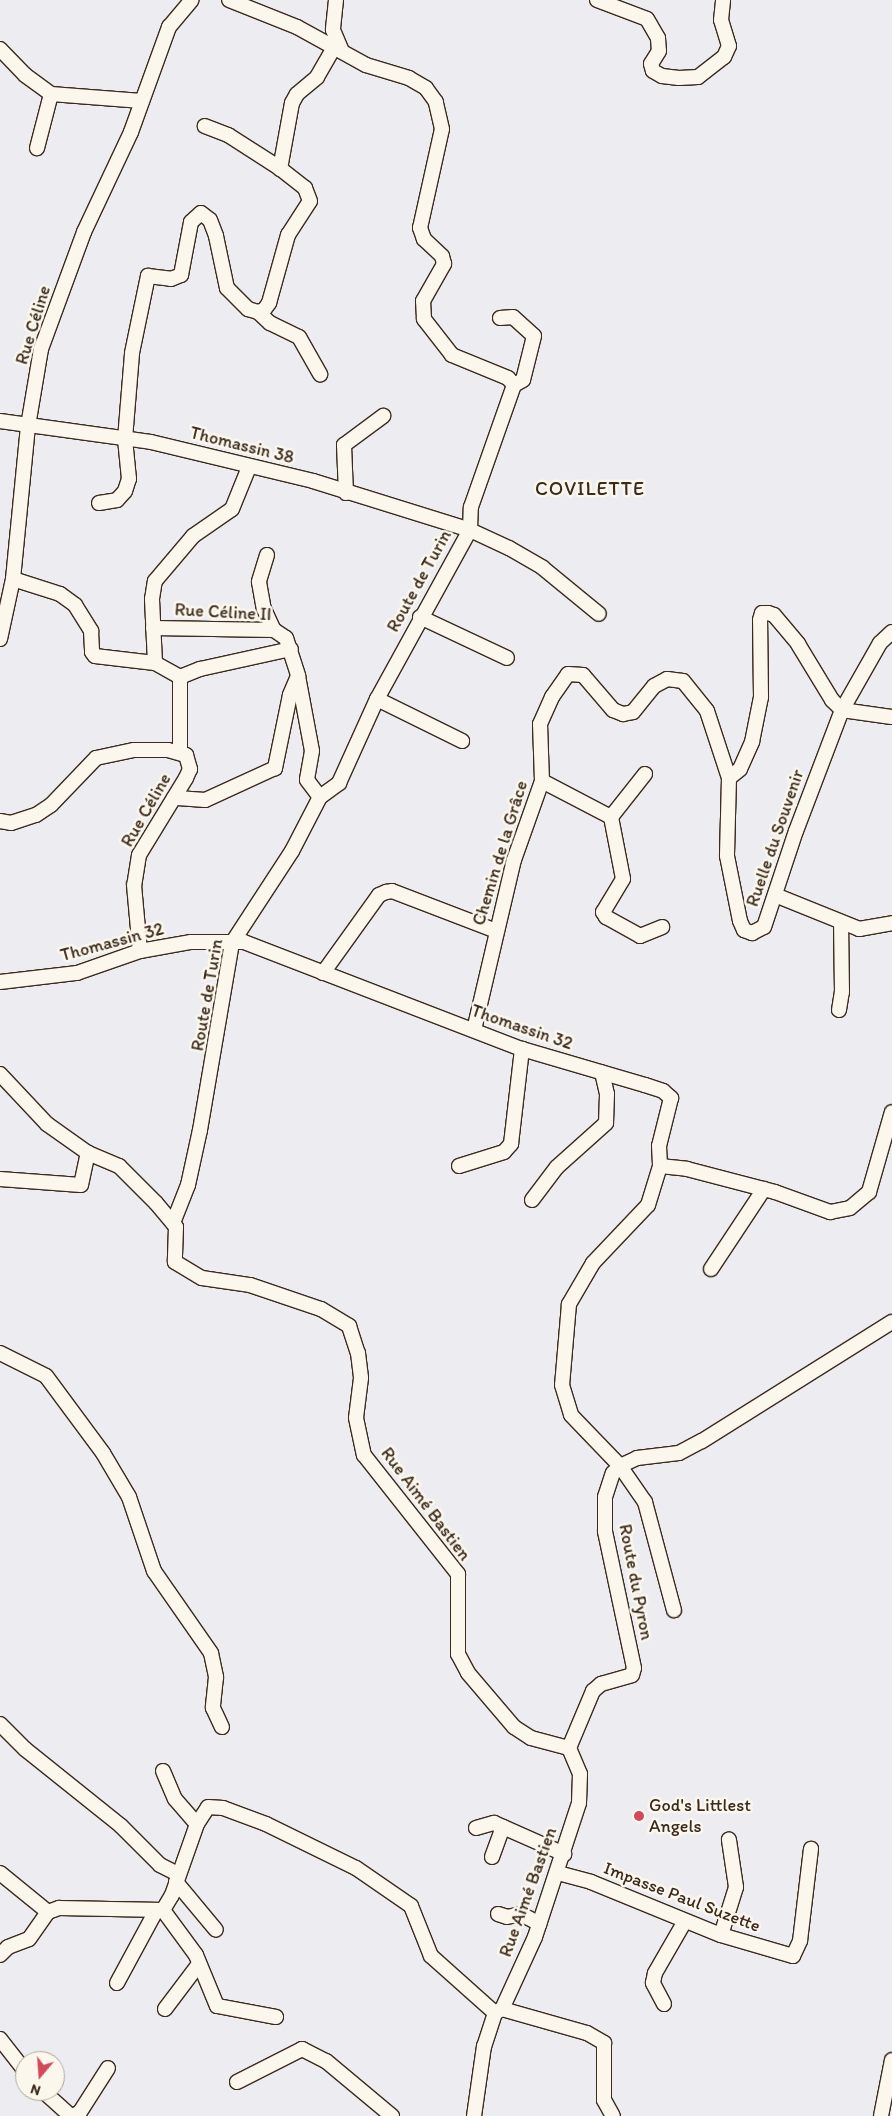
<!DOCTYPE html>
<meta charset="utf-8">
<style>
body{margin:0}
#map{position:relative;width:892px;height:2116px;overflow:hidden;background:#ededf1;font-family:Itim,sans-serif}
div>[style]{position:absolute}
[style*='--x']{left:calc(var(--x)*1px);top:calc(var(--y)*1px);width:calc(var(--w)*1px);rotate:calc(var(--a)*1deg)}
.roads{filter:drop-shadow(1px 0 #3b2a1e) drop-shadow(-1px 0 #3b2a1e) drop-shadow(0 1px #3b2a1e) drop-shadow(0 -1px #3b2a1e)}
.minor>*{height:14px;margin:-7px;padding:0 7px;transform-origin:7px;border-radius:7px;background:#fbf7ec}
.dots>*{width:14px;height:14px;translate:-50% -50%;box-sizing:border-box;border:2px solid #fbf7ec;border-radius:50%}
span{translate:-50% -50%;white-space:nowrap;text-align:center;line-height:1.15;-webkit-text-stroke:5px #fbf7ec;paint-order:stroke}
.street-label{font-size:18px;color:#3b2a1e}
.poi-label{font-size:18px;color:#3b2a1e}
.left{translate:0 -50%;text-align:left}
.quarter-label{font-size:20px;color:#3b2a1e;letter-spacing:1px}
.north{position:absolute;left:15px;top:2051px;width:50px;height:50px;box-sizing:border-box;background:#fbf7ec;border:1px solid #aea59a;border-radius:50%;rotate:198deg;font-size:14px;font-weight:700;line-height:20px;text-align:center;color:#3b2a1e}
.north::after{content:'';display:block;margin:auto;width:18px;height:22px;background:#d1495b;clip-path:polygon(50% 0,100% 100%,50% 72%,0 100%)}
</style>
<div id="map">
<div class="roads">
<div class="minor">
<i style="--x:336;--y:0;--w:30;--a:96"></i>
<i style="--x:333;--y:30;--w:23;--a:67"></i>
<i style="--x:597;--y:0;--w:53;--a:20.8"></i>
<i style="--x:647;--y:19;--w:22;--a:60"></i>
<i style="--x:658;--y:38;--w:13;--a:86"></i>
<i style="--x:659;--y:51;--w:15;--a:122"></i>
<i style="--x:651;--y:64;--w:7;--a:74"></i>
<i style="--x:653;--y:71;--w:10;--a:29"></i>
<i style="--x:662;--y:76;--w:17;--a:7"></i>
<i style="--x:679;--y:78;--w:19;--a:-3"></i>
<i style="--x:698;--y:77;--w:33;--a:-38"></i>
<i style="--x:724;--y:57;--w:12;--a:-66"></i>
<i style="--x:729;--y:46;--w:27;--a:-107"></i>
<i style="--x:721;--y:20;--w:20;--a:-84"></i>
<i style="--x:0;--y:49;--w:36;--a:46"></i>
<i style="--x:25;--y:75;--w:32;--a:36"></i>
<i style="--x:51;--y:94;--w:56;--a:104.5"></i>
<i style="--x:51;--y:94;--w:91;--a:4.4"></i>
<i style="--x:280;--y:169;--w:67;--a:-79.7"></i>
<i style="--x:292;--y:103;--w:10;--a:-61"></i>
<i style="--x:297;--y:94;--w:26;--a:-40"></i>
<i style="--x:317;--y:77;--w:34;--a:-60"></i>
<i style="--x:258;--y:312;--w:16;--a:43"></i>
<i style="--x:270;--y:323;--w:32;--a:26"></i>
<i style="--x:299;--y:337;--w:43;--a:60.4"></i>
<i style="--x:500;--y:318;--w:13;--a:-4"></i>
<i style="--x:513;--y:317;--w:28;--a:42"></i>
<i style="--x:534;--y:336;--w:45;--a:104"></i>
<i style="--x:523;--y:380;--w:10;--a:151"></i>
<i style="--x:0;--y:421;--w:152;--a:7.9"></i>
<i style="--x:151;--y:442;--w:167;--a:13.5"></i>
<i style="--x:313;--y:481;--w:164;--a:17.3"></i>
<i style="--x:470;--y:530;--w:43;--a:24.8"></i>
<i style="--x:509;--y:548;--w:39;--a:30"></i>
<i style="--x:543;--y:568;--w:72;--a:39.4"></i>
<i style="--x:346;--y:493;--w:48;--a:-92.4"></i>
<i style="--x:344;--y:445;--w:49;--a:-36.6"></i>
<i style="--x:99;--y:503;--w:18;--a:-9"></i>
<i style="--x:117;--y:500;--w:12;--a:-48"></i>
<i style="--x:125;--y:491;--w:13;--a:-72"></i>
<i style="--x:129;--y:479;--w:40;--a:-95.7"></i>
<i style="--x:125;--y:439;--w:86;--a:-85.3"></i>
<i style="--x:132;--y:353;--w:79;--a:-78.3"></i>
<i style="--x:148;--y:276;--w:23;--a:7"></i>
<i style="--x:171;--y:279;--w:11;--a:-22"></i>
<i style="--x:181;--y:275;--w:54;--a:-79.3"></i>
<i style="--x:191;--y:222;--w:13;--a:-42"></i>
<i style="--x:201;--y:213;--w:11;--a:38"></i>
<i style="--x:210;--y:220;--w:17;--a:69"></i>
<i style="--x:216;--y:236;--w:53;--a:78.1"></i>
<i style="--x:227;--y:288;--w:30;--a:45"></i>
<i style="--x:248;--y:309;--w:10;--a:17"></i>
<i style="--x:258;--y:312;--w:6;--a:-18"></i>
<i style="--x:264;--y:310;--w:9;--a:-54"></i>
<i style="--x:269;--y:303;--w:71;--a:-74.4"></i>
<i style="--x:288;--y:235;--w:40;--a:-57.1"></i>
<i style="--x:310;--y:201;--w:14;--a:-111"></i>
<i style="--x:305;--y:188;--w:34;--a:-142"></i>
<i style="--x:278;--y:167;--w:59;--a:-147.4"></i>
<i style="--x:228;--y:135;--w:25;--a:-159"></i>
<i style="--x:267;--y:555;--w:28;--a:107"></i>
<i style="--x:259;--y:582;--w:27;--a:80"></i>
<i style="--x:264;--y:609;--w:23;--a:65"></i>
<i style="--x:13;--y:579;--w:49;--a:17.7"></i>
<i style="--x:60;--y:594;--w:19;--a:36"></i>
<i style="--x:75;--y:605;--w:31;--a:58"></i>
<i style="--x:91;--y:631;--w:21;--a:87"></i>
<i style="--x:92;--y:652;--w:5;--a:53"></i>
<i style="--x:95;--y:656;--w:60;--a:6.7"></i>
<i style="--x:155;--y:663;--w:29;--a:29"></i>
<i style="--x:180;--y:677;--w:75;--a:90"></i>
<i style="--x:420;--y:617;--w:96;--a:25.2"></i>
<i style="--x:153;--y:628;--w:121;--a:0.9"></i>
<i style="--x:274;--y:630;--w:14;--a:34"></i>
<i style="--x:286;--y:638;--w:40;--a:72"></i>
<i style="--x:298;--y:676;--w:21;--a:113"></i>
<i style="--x:290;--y:695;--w:75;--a:101.6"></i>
<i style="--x:275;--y:768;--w:77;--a:155.4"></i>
<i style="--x:205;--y:800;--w:31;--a:-176"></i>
<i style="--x:0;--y:639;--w:61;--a:-77.8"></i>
<i style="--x:13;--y:579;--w:154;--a:-84.4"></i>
<i style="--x:28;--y:426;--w:78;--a:-80.4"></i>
<i style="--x:41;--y:349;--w:125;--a:-69.8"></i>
<i style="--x:84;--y:232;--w:110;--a:-64.8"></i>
<i style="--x:131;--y:132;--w:112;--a:-70.1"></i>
<i style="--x:169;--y:27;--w:35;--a:-50"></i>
<i style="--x:155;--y:663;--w:64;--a:-92.7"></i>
<i style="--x:152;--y:599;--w:18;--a:-81"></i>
<i style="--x:155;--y:581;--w:59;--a:-49.8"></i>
<i style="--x:193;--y:536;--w:47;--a:-34.7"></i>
<i style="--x:232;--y:509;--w:45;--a:-68"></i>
<i style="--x:298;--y:676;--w:76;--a:79.4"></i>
<i style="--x:312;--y:751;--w:29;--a:100"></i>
<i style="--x:307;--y:780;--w:21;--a:53"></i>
<i style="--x:180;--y:677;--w:22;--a:-22"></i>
<i style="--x:200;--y:669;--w:93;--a:-12.4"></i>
<i style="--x:377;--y:699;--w:95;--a:26.3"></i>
<i style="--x:645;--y:774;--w:55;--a:128.3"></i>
<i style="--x:611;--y:817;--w:63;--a:79"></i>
<i style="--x:623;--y:879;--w:39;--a:121"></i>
<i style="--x:603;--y:912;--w:6;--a:59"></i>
<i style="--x:606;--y:917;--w:39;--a:29"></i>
<i style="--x:640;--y:936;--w:24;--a:-22"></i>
<i style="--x:729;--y:778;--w:78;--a:91.5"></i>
<i style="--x:727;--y:856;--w:66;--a:78.7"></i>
<i style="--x:740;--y:921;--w:10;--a:66"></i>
<i style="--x:744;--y:930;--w:9;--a:21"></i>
<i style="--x:752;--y:933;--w:13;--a:-27"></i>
<i style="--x:764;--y:927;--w:101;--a:-71.6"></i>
<i style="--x:796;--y:831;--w:129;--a:-69.2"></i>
<i style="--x:842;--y:710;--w:77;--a:-60.4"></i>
<i style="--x:880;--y:643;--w:16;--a:-43"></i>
<i style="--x:542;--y:781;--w:78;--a:27.6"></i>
<i style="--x:0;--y:821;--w:11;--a:10"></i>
<i style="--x:11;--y:823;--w:26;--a:-18"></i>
<i style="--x:36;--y:815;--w:18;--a:-34"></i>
<i style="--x:51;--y:805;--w:65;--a:-46.2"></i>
<i style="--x:96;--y:758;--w:39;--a:-12"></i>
<i style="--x:134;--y:750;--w:34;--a:0"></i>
<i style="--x:168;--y:750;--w:19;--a:16"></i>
<i style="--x:186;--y:755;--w:15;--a:74"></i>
<i style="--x:190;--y:769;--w:10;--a:114"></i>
<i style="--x:186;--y:778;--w:90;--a:121.4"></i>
<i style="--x:139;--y:855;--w:30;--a:99"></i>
<i style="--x:134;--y:885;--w:66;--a:84.8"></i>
<i style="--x:775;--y:895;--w:91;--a:22"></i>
<i style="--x:859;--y:929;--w:34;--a:-10"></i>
<i style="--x:323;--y:973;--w:96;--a:-54.3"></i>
<i style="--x:379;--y:895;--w:8;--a:-23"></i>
<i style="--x:386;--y:892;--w:6;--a:-9"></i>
<i style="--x:392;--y:891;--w:111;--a:21"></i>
<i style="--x:0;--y:982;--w:78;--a:-6.7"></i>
<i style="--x:77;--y:973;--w:67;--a:-19.2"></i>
<i style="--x:140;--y:951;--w:52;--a:-10"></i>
<i style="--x:191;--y:942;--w:53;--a:0"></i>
<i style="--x:244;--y:942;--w:298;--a:21.1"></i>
<i style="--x:522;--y:1049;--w:128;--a:16.3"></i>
<i style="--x:645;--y:1085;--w:19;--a:18"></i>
<i style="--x:663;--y:1091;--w:11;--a:41"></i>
<i style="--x:671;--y:1098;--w:49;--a:104"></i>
<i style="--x:659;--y:1146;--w:20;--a:87"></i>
<i style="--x:660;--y:1166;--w:41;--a:107.1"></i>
<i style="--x:648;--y:1205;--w:80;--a:133.5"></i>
<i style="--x:593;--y:1263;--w:48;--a:120.3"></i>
<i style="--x:569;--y:1304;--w:81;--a:94.9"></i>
<i style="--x:562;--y:1385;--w:31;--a:73"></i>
<i style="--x:571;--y:1415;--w:71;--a:46.1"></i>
<i style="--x:620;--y:1466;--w:44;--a:55.2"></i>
<i style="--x:645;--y:1502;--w:112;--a:75"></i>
<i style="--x:839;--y:1010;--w:18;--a:-81"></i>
<i style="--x:842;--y:992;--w:68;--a:-90.8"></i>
<i style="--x:474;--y:1030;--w:175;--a:-76.8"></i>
<i style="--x:514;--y:860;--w:84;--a:-70.5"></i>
<i style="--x:542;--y:781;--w:57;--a:-92"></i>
<i style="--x:540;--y:724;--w:30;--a:-66"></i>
<i style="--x:552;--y:697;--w:28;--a:-55"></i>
<i style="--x:568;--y:674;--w:15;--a:4"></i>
<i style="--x:583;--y:675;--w:46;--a:49.4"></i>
<i style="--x:613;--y:710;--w:11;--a:22"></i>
<i style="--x:623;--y:714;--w:10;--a:-11"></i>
<i style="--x:633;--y:712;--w:33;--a:-51"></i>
<i style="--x:654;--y:686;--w:15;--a:-28"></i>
<i style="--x:667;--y:679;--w:16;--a:7"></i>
<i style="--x:683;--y:681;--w:38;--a:51"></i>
<i style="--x:707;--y:711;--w:71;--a:71.8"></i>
<i style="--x:729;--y:778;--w:14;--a:-39"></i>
<i style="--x:740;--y:769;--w:30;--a:-66"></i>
<i style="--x:752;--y:742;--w:46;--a:-78.7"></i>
<i style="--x:761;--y:697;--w:77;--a:-90.7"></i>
<i style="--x:760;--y:620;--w:7;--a:-74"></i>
<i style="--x:762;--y:613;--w:6;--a:0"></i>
<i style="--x:768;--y:613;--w:6;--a:18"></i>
<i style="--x:774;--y:615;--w:38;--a:50"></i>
<i style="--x:798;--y:644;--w:66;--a:58.7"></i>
<i style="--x:832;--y:700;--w:14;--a:45"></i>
<i style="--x:842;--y:710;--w:50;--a:8"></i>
<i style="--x:0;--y:1074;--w:69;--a:46.8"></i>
<i style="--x:47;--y:1124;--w:50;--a:35.3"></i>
<i style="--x:88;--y:1153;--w:34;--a:23"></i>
<i style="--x:119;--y:1166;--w:52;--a:45"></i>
<i style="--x:156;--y:1203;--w:31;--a:50"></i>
<i style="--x:176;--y:1227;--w:35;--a:92"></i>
<i style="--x:175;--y:1262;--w:31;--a:31"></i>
<i style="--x:202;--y:1278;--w:49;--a:8.3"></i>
<i style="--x:250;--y:1285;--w:75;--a:18.7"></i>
<i style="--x:321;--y:1309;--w:33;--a:31"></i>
<i style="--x:349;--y:1326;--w:28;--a:72"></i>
<i style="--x:358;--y:1353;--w:25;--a:83"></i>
<i style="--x:361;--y:1378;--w:40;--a:97.1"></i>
<i style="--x:356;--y:1418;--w:38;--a:78"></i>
<i style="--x:364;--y:1455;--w:152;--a:51.7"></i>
<i style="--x:458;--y:1574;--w:80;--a:90"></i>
<i style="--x:458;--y:1654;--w:21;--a:62"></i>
<i style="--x:468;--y:1673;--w:71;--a:49.6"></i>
<i style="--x:514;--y:1727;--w:20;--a:33"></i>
<i style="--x:531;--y:1738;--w:39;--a:15"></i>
<i style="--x:569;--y:1748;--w:28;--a:67"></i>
<i style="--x:580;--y:1774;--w:29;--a:92"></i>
<i style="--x:579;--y:1803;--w:141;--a:108.2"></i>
<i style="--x:535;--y:1937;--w:79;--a:114.6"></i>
<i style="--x:502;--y:2009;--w:8;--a:150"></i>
<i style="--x:495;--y:2013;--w:35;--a:108"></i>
<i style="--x:484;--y:2046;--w:71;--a:98.1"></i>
<i style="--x:459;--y:1166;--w:47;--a:-17.3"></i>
<i style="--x:504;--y:1152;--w:11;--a:-49"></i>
<i style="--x:511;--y:1144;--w:96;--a:-83.4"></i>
<i style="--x:660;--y:1166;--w:27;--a:6"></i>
<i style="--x:687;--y:1169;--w:91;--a:14.6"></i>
<i style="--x:775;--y:1192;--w:59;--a:20"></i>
<i style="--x:830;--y:1212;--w:20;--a:-11"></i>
<i style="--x:850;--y:1208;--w:25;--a:-40"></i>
<i style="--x:869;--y:1192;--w:83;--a:-74"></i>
<i style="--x:0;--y:1179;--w:81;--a:4.2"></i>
<i style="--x:81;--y:1185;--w:33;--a:-78"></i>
<i style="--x:532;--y:1200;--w:41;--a:-52.9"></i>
<i style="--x:557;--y:1167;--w:66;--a:-41.9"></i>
<i style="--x:606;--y:1123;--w:29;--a:-88"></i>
<i style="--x:607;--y:1094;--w:22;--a:-103"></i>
<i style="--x:173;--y:1223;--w:41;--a:-68.5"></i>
<i style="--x:188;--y:1185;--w:56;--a:-77.7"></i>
<i style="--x:200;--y:1130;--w:190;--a:-80.3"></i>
<i style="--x:232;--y:943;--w:110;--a:-56.9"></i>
<i style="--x:292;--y:851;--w:61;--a:-62.6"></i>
<i style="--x:320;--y:797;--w:24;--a:-36"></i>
<i style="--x:339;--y:783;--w:92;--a:-65.7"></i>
<i style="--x:377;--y:699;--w:193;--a:-61.2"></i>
<i style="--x:470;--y:530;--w:23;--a:-88"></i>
<i style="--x:471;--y:507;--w:129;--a:-70.6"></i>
<i style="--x:514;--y:385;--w:9;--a:-131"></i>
<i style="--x:508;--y:378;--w:61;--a:-157.7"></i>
<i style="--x:452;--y:355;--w:46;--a:-127.9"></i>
<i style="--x:424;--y:319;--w:18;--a:-93"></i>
<i style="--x:423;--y:301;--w:43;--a:-60.4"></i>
<i style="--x:444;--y:264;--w:8;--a:-104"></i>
<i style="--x:442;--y:256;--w:25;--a:-137"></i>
<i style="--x:424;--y:239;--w:12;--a:-110"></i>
<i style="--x:420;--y:228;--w:101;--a:-77.5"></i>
<i style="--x:442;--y:129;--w:28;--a:-103"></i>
<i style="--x:436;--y:102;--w:17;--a:-126"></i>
<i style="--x:426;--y:88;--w:20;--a:-150"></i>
<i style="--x:409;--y:78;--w:45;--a:-163.2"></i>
<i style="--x:366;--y:65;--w:79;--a:-151.2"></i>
<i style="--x:297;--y:27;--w:73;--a:-158.3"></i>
<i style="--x:711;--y:1269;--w:96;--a:-56.5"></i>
<i style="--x:0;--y:1353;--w:51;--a:26.6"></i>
<i style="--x:46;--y:1376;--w:96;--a:53.5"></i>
<i style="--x:103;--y:1453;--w:51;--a:59.4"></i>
<i style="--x:129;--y:1497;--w:78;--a:71.3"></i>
<i style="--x:154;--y:1571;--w:100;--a:55.2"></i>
<i style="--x:211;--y:1653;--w:25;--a:78"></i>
<i style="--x:216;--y:1677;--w:31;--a:96"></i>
<i style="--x:213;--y:1708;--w:21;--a:65"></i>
<i style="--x:0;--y:1724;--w:35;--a:45"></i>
<i style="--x:25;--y:1749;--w:123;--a:38.7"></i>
<i style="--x:121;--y:1826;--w:55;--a:45"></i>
<i style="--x:160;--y:1865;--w:20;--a:27"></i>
<i style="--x:569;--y:1748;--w:62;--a:-67.2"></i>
<i style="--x:593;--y:1691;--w:11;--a:-41"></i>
<i style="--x:601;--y:1684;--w:32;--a:-16"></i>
<i style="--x:632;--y:1675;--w:7;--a:-74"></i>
<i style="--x:634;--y:1668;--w:140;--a:-102"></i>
<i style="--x:605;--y:1531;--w:34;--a:-90"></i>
<i style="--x:605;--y:1497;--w:25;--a:-72"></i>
<i style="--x:613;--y:1473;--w:10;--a:-45"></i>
<i style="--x:620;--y:1466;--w:19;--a:-25"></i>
<i style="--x:637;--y:1458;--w:42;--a:-6.8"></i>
<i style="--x:679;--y:1453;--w:26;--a:-28"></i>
<i style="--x:702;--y:1441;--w:224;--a:-32.1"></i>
<i style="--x:163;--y:1771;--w:30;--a:67"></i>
<i style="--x:175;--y:1799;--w:33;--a:49"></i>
<i style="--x:476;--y:1828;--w:19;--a:-16"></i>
<i style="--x:494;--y:1823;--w:77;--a:23.9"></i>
<i style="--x:492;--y:1857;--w:32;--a:-70"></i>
<i style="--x:0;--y:1873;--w:62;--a:39.1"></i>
<i style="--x:558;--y:1873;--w:34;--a:15"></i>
<i style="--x:591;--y:1882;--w:140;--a:22.2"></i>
<i style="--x:721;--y:1935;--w:75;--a:16.3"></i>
<i style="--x:793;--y:1956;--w:17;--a:-65"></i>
<i style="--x:800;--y:1941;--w:93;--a:-83.2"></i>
<i style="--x:176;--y:1882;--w:62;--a:50.2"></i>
<i style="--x:498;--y:1914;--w:9;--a:18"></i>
<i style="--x:507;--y:1917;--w:14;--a:-12"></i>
<i style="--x:521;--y:1914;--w:21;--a:28"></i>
<i style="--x:721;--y:1935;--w:50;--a:-72.6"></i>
<i style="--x:736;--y:1887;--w:48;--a:-98.5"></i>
<i style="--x:0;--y:1955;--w:11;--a:-45"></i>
<i style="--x:8;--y:1947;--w:22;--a:-21"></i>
<i style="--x:29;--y:1939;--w:33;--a:-55"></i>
<i style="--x:48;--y:1912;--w:12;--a:-20"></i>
<i style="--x:59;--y:1908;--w:104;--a:1.1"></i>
<i style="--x:117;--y:1983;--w:82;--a:-61.6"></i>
<i style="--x:664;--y:2004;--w:24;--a:-118"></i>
<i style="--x:653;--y:1983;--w:10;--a:-79"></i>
<i style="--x:655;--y:1973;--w:60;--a:-60"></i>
<i style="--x:165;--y:2009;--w:56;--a:-52.9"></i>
<i style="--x:502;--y:2009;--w:88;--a:15.8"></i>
<i style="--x:587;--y:2033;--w:20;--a:30"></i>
<i style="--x:604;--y:2043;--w:57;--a:90"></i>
<i style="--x:604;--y:2100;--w:18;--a:61"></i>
<i style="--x:276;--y:2017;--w:60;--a:-169.4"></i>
<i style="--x:217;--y:2006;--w:55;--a:-112.4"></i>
<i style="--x:196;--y:1955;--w:56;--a:-126.3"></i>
<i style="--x:163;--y:1910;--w:17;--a:-59"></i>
<i style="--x:172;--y:1895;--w:75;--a:-70.6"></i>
<i style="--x:197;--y:1824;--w:20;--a:-57"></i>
<i style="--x:208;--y:1807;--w:15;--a:4"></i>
<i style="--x:223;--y:1808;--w:46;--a:20.4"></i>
<i style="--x:266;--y:1824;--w:100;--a:26.1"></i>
<i style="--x:356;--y:1868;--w:67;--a:34.6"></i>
<i style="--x:411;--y:1906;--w:54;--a:68.2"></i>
<i style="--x:431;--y:1956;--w:86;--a:41.7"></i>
<i style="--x:0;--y:2039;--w:41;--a:52"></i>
<i style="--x:237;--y:2082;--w:73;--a:-26.9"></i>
<i style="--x:302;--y:2049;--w:27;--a:27"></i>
<i style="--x:326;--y:2061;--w:86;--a:39.8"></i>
<i style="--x:43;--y:2091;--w:38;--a:42"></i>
<i style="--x:73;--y:2116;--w:8;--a:-30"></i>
<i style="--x:80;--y:2112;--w:52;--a:-57.5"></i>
<i style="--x:881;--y:2116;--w:57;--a:-78.9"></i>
</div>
</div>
<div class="dots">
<i style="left:639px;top:1816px;background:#d1495b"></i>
</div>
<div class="street-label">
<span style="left:33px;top:325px;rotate:-73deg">Rue Céline</span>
<span style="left:242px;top:445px;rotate:14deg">Thomassin 38</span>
<span style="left:419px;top:581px;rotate:-61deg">Route de Turin</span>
<span style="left:223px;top:612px;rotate:3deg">Rue Céline II</span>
<span style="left:146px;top:810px;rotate:-60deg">Rue Céline</span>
<span style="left:775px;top:838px;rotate:-71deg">Ruelle du Souvenir</span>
<span style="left:500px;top:853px;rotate:-73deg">Chemin de la Grâce</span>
<span style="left:112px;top:942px;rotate:-15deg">Thomassin 32</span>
<span style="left:207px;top:995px;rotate:-80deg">Route de Turin</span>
<span style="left:522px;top:1027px;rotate:19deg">Thomassin 32</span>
<span style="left:426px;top:1504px;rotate:53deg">Rue Aimé Bastien</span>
<span style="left:636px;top:1582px;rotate:79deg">Route du Pyron</span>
<span style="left:528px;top:1892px;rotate:-70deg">Rue Aimé Bastien</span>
<span style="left:682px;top:1897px;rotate:21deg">Impasse Paul Suzette</span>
</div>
<div class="poi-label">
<span class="left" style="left:649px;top:1816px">God's Littlest<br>Angels</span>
</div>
<div class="quarter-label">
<span style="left:590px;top:488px">COVILETTE</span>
</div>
<div class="north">N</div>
</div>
